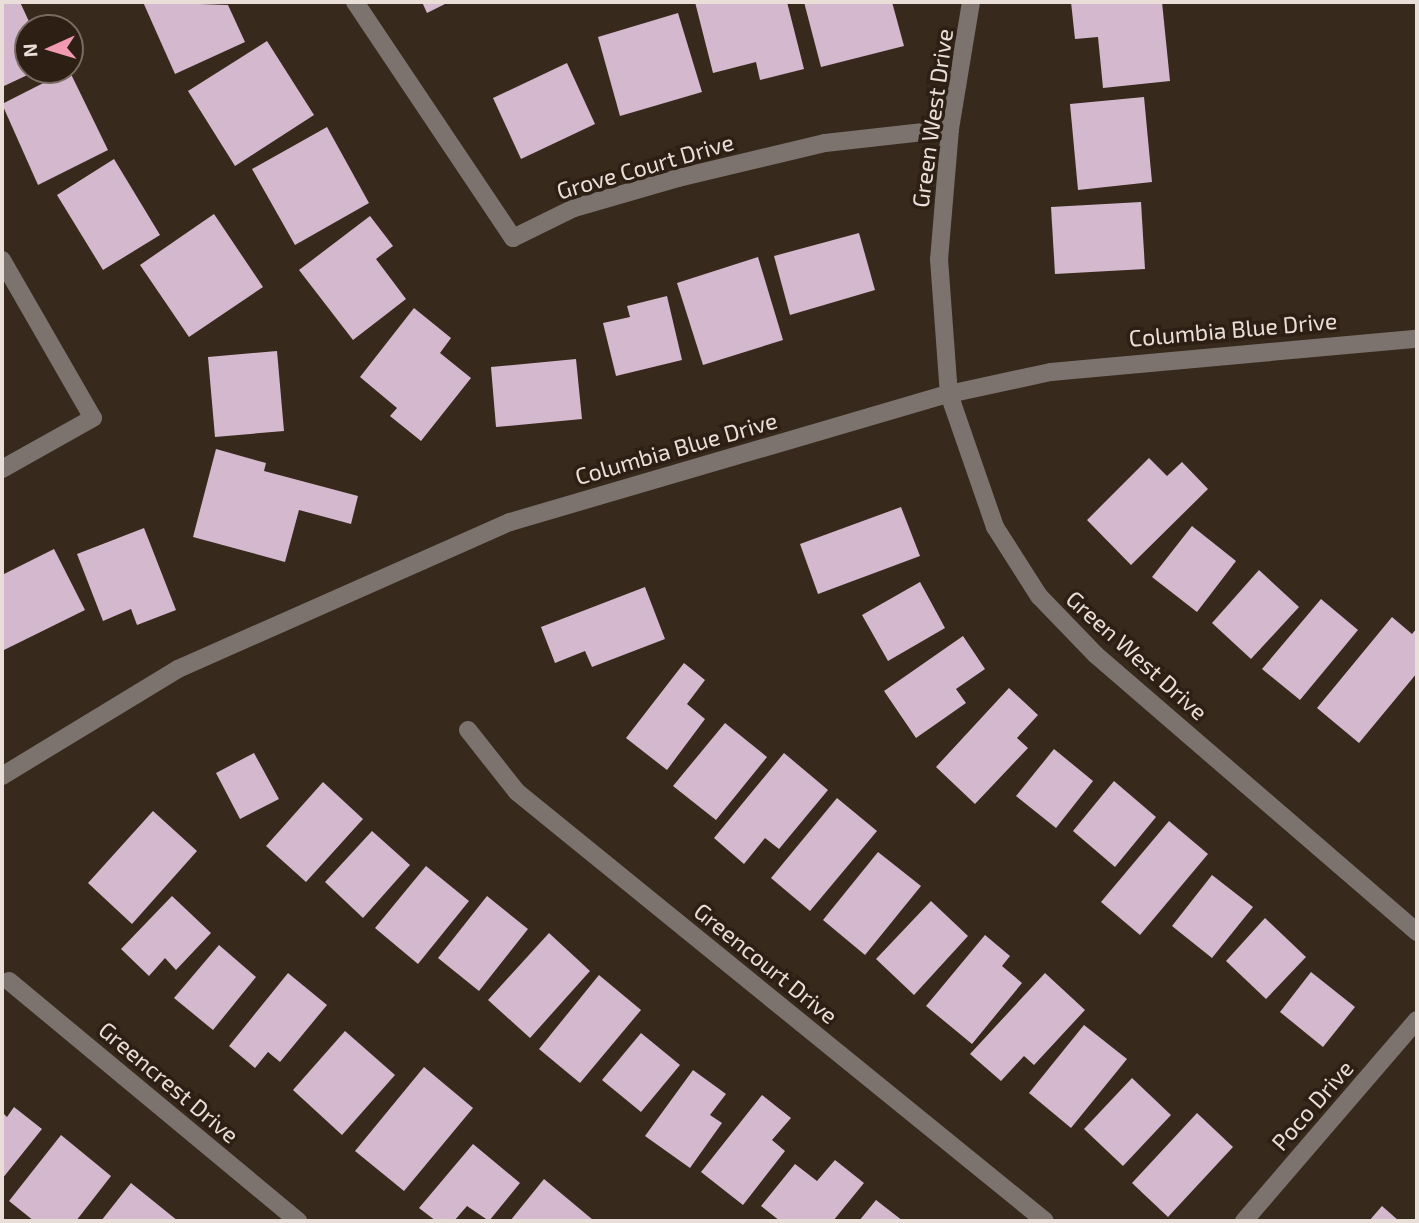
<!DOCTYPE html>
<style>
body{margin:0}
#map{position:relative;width:1419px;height:1223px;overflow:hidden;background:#38291d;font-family:"Exo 2",sans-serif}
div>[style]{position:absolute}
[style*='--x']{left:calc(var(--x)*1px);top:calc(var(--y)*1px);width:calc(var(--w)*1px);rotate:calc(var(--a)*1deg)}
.building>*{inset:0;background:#d4b8ce}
.minor>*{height:18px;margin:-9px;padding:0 9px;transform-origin:9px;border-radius:9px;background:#7c736e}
span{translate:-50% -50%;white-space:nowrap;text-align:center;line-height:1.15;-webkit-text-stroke:7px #2d1f14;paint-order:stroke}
.street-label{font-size:23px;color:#e9dfd8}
.frame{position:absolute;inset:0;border:4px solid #e9dfd8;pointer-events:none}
.north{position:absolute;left:14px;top:14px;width:70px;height:70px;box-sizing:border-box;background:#2d1f14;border:2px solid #786c62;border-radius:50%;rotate:266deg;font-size:19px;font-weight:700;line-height:28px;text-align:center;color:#e9dfd8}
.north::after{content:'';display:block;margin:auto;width:24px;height:32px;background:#f19ab2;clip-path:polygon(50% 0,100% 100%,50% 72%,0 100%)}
</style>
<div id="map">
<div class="building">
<i style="clip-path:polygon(2px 2px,20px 2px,32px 28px,28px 70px,38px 70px,2px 87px)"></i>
<i style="clip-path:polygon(143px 2px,228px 5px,245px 42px,175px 74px)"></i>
<i style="clip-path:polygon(422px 2px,449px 2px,427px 13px)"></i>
<i style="clip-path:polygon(695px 2px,787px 2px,804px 69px,760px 80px,756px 62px,713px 73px)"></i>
<i style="clip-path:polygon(804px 2px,892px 2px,904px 46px,821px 67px)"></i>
<i style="clip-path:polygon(1071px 2px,1162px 2px,1170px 81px,1103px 88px,1098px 37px,1075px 39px)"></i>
<i style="clip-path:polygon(678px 13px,702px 92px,620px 116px,598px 37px)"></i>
<i style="clip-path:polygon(267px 41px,314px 115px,235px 166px,188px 91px)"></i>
<i style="clip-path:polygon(567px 63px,595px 124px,521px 159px,493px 98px)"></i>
<i style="clip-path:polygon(69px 70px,108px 150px,38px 185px,2px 104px)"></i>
<i style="clip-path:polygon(1144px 97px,1152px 182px,1078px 190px,1070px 104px)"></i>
<i style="clip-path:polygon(327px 127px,369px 203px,295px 245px,252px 169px)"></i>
<i style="clip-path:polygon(114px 159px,160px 235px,103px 270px,57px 195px)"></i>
<i style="clip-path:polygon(1141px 202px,1145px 269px,1055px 274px,1051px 207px)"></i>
<i style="clip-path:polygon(214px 214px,263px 287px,189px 337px,140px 265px)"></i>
<i style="clip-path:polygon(370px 216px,393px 246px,376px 259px,406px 299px,353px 340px,299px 270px)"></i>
<i style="clip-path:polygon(859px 233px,875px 290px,790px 315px,774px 256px)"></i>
<i style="clip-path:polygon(758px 257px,783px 340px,703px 365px,677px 283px)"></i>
<i style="clip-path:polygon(667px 296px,682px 360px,616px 376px,603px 323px,630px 317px,627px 306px)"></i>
<i style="clip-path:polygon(414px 308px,451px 338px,440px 353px,471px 378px,421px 441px,390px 416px,397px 408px,360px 377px)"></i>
<i style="clip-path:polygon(277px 351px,284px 431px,215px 437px,208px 357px)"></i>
<i style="clip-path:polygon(576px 359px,582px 419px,496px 427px,491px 367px)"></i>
<i style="clip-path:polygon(216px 449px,266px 463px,264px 471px,358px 496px,351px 524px,299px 510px,285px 562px,193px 537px)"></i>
<i style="clip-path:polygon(1149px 458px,1167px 476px,1182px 462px,1208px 489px,1131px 565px,1087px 520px)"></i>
<i style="clip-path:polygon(901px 507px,920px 556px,818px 594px,800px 544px)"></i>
<i style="clip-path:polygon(1192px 526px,1236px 561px,1197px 612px,1152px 577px)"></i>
<i style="clip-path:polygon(144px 528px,176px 610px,137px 625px,131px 609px,103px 621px,77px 554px)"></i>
<i style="clip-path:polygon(54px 549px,85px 610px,4px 650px,2px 575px)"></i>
<i style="clip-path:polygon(1259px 570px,1299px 607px,1251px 659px,1212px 623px)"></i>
<i style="clip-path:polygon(920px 582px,945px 628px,888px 661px,862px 615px)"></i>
<i style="clip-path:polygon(645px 587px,665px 639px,592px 667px,585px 651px,555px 663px,541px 627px)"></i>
<i style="clip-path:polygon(1321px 599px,1358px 630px,1300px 700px,1262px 669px)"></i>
<i style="clip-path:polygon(1392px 617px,1412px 634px,1417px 628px,1417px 673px,1359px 743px,1317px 708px)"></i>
<i style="clip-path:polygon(963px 636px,985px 669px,956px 689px,966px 703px,916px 738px,884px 691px)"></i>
<i style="clip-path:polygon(684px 663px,705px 680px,687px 704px,705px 719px,667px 770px,626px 738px)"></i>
<i style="clip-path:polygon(1009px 688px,1038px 715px,1017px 738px,1028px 748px,975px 804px,936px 767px)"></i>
<i style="clip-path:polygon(725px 723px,767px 757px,716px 820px,673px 786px)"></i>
<i style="clip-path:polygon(1054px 749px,1093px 781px,1056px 828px,1016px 796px)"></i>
<i style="clip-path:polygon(254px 753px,279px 799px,240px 819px,216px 773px)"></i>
<i style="clip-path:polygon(784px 753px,828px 790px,779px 849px,765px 838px,744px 864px,714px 838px)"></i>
<i style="clip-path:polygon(1114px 781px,1156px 817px,1115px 867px,1073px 831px)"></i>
<i style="clip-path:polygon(323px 782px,363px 819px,306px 882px,266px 846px)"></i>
<i style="clip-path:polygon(837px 798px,877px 831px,810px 911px,771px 878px)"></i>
<i style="clip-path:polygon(153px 811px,197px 851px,132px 924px,88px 883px)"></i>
<i style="clip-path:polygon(1169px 821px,1208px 854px,1140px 935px,1101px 902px)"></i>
<i style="clip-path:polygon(372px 831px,410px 865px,363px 918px,325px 882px)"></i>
<i style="clip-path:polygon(878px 852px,921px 886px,865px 955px,823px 920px)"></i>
<i style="clip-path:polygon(426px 866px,469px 901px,418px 964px,375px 928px)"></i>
<i style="clip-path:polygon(1212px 875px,1253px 907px,1212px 958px,1172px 926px)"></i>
<i style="clip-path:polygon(172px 896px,211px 933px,176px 970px,165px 958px,149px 976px,121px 949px)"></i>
<i style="clip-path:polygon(487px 896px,528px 929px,479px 991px,438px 958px)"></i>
<i style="clip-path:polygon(931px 901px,968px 936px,914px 995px,876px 959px)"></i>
<i style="clip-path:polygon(1265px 918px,1306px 957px,1266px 999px,1226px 961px)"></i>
<i style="clip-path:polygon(549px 933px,590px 971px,530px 1038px,488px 1000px)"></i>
<i style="clip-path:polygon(985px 935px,1010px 956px,1002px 966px,1022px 983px,972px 1044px,926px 1006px)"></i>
<i style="clip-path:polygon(219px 945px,256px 977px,213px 1030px,174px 998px)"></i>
<i style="clip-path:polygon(1311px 972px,1355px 1007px,1323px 1047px,1280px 1012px)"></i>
<i style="clip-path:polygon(288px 973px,327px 1005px,280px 1062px,268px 1052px,255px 1068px,229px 1046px)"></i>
<i style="clip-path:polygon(1045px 973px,1085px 1010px,1034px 1065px,1024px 1056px,1001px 1081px,970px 1054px)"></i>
<i style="clip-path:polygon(599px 975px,641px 1010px,580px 1083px,539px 1049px)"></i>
<i style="clip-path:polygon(1084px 1025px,1127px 1059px,1071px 1128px,1029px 1093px)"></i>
<i style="clip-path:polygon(345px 1031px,395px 1075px,342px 1135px,293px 1090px)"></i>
<i style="clip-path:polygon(641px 1033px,680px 1065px,641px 1112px,602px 1080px)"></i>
<i style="clip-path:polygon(424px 1067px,473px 1108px,404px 1191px,355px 1151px)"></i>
<i style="clip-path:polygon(693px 1070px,726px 1094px,710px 1115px,722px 1123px,690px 1168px,645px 1136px)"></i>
<i style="clip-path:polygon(1132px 1078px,1171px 1115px,1123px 1166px,1084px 1129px)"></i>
<i style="clip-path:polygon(762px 1095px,791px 1118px,772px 1140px,785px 1151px,743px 1205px,701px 1172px)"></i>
<i style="clip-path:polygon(14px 1107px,42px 1129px,2px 1179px,2px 1112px,7px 1117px)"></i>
<i style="clip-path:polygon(1197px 1113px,1233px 1147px,1168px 1217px,1132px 1183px)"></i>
<i style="clip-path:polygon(61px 1135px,111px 1176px,76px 1221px,34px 1221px,9px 1201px)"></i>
<i style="clip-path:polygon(473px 1144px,520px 1183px,489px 1221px,467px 1206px,454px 1221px,436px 1221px,419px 1208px)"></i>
<i style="clip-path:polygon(835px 1160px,864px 1183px,833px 1221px,780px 1221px,761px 1206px,795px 1164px,817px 1181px)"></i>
<i style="clip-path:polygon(544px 1179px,593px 1220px,592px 1221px,510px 1221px)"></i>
<i style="clip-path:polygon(131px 1183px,178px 1221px,101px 1221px)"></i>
<i style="clip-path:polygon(876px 1200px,903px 1221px,859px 1221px)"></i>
<i style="clip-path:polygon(1382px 1206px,1399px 1221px,1369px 1221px)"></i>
</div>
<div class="minor">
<i style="--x:355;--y:2;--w:284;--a:56.2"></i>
<i style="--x:513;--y:238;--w:68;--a:-26.2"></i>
<i style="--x:574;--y:208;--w:108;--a:-16.1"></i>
<i style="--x:678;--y:178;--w:151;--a:-13.4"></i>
<i style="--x:825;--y:143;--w:126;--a:-6.4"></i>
<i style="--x:971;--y:2;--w:129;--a:99.4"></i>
<i style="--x:950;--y:129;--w:130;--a:94.8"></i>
<i style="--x:939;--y:259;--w:135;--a:85.8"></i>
<i style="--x:949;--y:394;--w:141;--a:70.9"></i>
<i style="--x:995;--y:527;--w:82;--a:57.5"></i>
<i style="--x:1039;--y:596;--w:82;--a:46"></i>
<i style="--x:1096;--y:655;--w:424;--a:40.8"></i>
<i style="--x:2;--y:260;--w:182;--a:60.1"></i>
<i style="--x:93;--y:418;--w:104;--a:150.7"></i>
<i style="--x:468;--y:730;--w:79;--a:51.7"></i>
<i style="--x:517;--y:792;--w:680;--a:39.09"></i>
<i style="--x:2;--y:776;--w:206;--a:-31.3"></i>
<i style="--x:178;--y:669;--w:363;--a:-23.9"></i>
<i style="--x:510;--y:522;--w:457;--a:-16.3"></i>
<i style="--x:949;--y:394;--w:104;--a:-12.2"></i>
<i style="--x:1051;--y:372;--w:367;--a:-5.2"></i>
<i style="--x:9;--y:981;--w:376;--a:39.7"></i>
<i style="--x:1244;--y:1221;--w:265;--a:-49.3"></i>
</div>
<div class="street-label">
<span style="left:932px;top:118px;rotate:-82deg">Green West Drive</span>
<span style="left:645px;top:166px;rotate:-16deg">Grove Court Drive</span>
<span style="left:1233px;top:329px;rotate:-5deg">Columbia Blue Drive</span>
<span style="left:676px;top:448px;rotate:-16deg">Columbia Blue Drive</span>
<span style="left:1137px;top:655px;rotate:42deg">Green West Drive</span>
<span style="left:766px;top:963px;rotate:39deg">Greencourt Drive</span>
<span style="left:169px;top:1082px;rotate:40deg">Greencrest Drive</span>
<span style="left:1312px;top:1105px;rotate:-49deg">Poco Drive</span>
</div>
<div class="frame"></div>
<div class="north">N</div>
</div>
